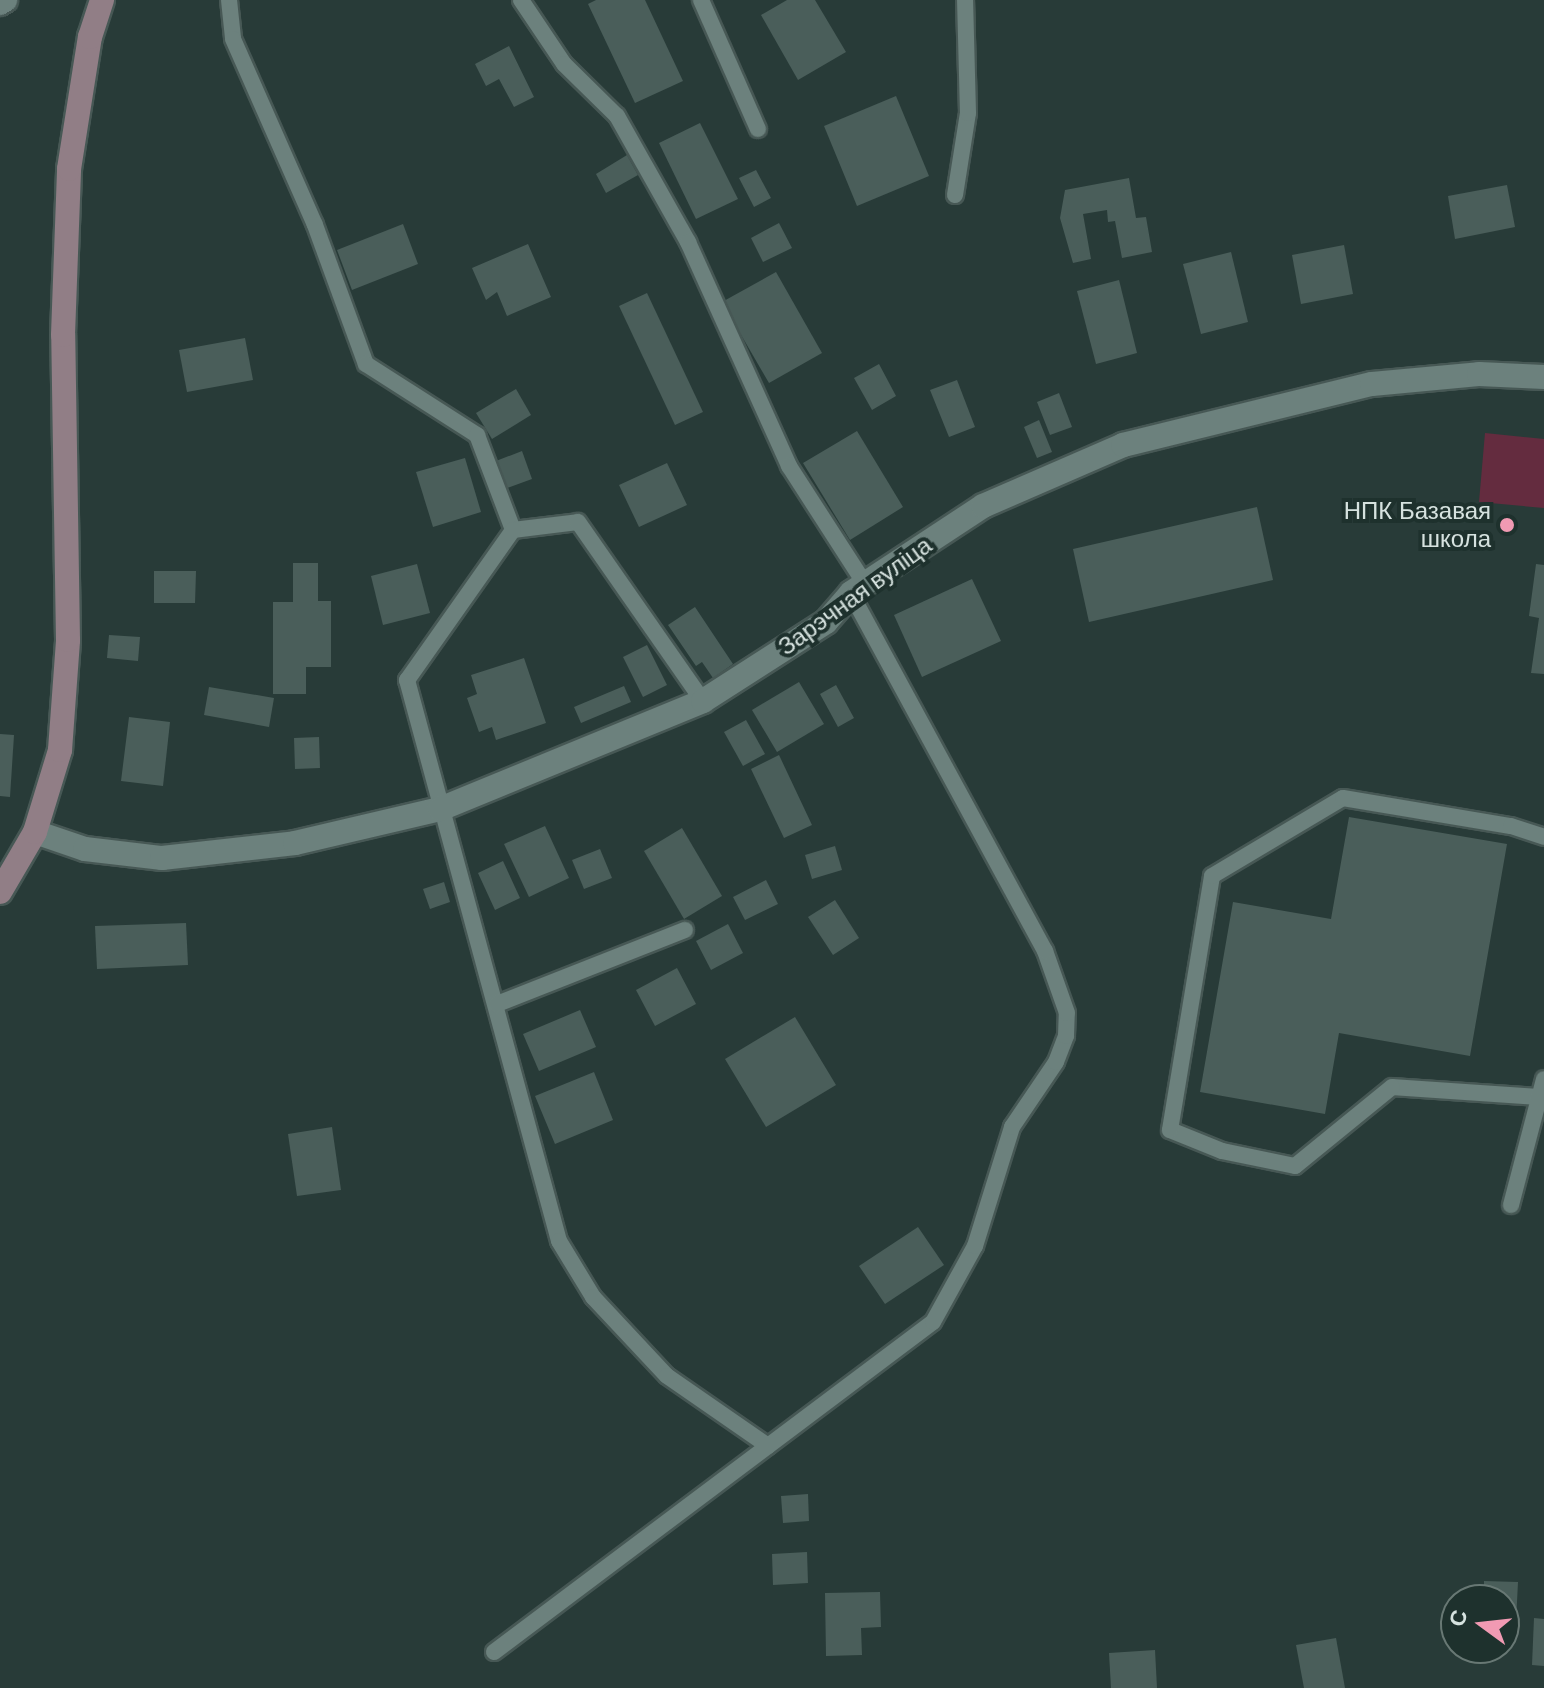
<!DOCTYPE html>
<meta charset="utf-8">
<style>
body{margin:0}
#map{position:relative;width:1544px;height:1688px;overflow:hidden;background:#283b38;font-family:Arial,sans-serif}
div>[style]{position:absolute}
[style*='--x']{left:calc(var(--x)*1px);top:calc(var(--y)*1px);width:calc(var(--w)*1px);rotate:calc(var(--a)*1deg)}
.green>*{inset:0;background:#642c3f}
.building>*{inset:0;background:#4a5e5a}
.roads{filter:drop-shadow(2px 0 #475855) drop-shadow(-2px 0 #475855) drop-shadow(0 2px #475855) drop-shadow(0 -2px #475855)}
.lane>*{height:16px;margin:-8px;padding:0 8px;transform-origin:8px;border-radius:8px;background:#6c817d}
.street>*{height:24px;margin:-12px;padding:0 12px;transform-origin:12px;border-radius:12px;background:#6c817d}
.secondary>*{height:24px;margin:-12px;padding:0 12px;transform-origin:12px;border-radius:12px;background:#917e86}
.dots>*{width:22px;height:22px;translate:-50% -50%;box-sizing:border-box;border:4px solid #1e312d;border-radius:50%}
span{translate:-50% -50%;white-space:nowrap;text-align:center;line-height:1.15;-webkit-text-stroke:8px #1e312d;paint-order:stroke}
.poi-label{font-size:24px;color:#d6e2df}
.right{translate:-100% -50%;text-align:right}
.street-label{font-size:24px;color:#d6e2df}
.north{position:absolute;left:1440px;top:1584px;width:80px;height:80px;box-sizing:border-box;background:#1e312d;border:2px solid #687874;border-radius:50%;rotate:285deg;font-size:22px;font-weight:700;line-height:32px;text-align:center;color:#d6e2df}
.north::after{content:'';display:block;margin:auto;width:28px;height:36px;background:#f19ab3;clip-path:polygon(50% 0,100% 100%,50% 72%,0 100%)}
</style>
<div id="map">
<div class="green">
<i style="clip-path:polygon(1485px 433px,1544px 439px,1544px 508px,1479px 502px)"></i>
</div>
<div class="building">
<i style="clip-path:polygon(596px 0,645px 0,683px 81px,635px 103px,588px 4px)"></i>
<i style="clip-path:polygon(787px 0,815px 0,846px 52px,798px 80px,761px 15px)"></i>
<i style="clip-path:polygon(509px 46px,534px 97px,514px 107px,499px 79px,486px 86px,475px 64px)"></i>
<i style="clip-path:polygon(896px 96px,929px 176px,857px 206px,824px 126px)"></i>
<i style="clip-path:polygon(700px 123px,738px 199px,696px 219px,659px 143px)"></i>
<i style="clip-path:polygon(627px 155px,638px 175px,606px 193px,596px 174px)"></i>
<i style="clip-path:polygon(756px 170px,771px 198px,754px 207px,739px 178px)"></i>
<i style="clip-path:polygon(1129px 178px,1136px 218px,1146px 217px,1152px 252px,1122px 258px,1115px 221px,1108px 222px,1107px 210px,1083px 214px,1091px 259px,1073px 263px,1060px 218px,1065px 190px)"></i>
<i style="clip-path:polygon(1507px 185px,1515px 227px,1455px 239px,1448px 196px)"></i>
<i style="clip-path:polygon(779px 223px,792px 248px,763px 262px,751px 238px)"></i>
<i style="clip-path:polygon(403px 224px,418px 264px,352px 290px,337px 250px)"></i>
<i style="clip-path:polygon(528px 244px,551px 297px,507px 316px,497px 292px,486px 300px,472px 268px)"></i>
<i style="clip-path:polygon(1344px 245px,1353px 294px,1301px 304px,1292px 255px)"></i>
<i style="clip-path:polygon(1231px 252px,1248px 322px,1201px 334px,1183px 264px)"></i>
<i style="clip-path:polygon(776px 272px,822px 353px,769px 383px,722px 302px)"></i>
<i style="clip-path:polygon(1119px 280px,1137px 353px,1096px 364px,1077px 291px)"></i>
<i style="clip-path:polygon(647px 293px,703px 412px,675px 425px,619px 306px)"></i>
<i style="clip-path:polygon(245px 338px,253px 380px,187px 392px,179px 350px)"></i>
<i style="clip-path:polygon(879px 364px,896px 396px,872px 410px,854px 378px)"></i>
<i style="clip-path:polygon(957px 380px,975px 427px,949px 437px,930px 390px)"></i>
<i style="clip-path:polygon(516px 389px,531px 415px,492px 439px,476px 413px)"></i>
<i style="clip-path:polygon(1059px 393px,1072px 427px,1050px 435px,1037px 402px)"></i>
<i style="clip-path:polygon(1039px 420px,1052px 452px,1037px 458px,1024px 427px)"></i>
<i style="clip-path:polygon(857px 431px,903px 507px,850px 540px,803px 463px)"></i>
<i style="clip-path:polygon(522px 451px,532px 479px,507px 488px,496px 461px)"></i>
<i style="clip-path:polygon(465px 458px,481px 512px,433px 527px,416px 472px)"></i>
<i style="clip-path:polygon(667px 463px,687px 505px,639px 527px,619px 485px)"></i>
<i style="clip-path:polygon(1257px 507px,1273px 580px,1089px 622px,1073px 549px)"></i>
<i style="clip-path:polygon(293px 563px,318px 563px,318px 601px,331px 601px,331px 667px,306px 667px,306px 694px,273px 694px,273px 602px,293px 602px)"></i>
<i style="clip-path:polygon(417px 564px,430px 613px,383px 625px,371px 576px)"></i>
<i style="clip-path:polygon(1536px 564px,1544px 565px,1544px 674px,1531px 673px,1539px 618px,1529px 616px)"></i>
<i style="clip-path:polygon(154px 571px,196px 571px,195px 603px,154px 603px)"></i>
<i style="clip-path:polygon(972px 579px,1001px 641px,922px 677px,894px 615px)"></i>
<i style="clip-path:polygon(695px 607px,733px 664px,713px 678px,702px 662px,696px 666px,668px 625px)"></i>
<i style="clip-path:polygon(109px 635px,140px 637px,138px 661px,107px 658px)"></i>
<i style="clip-path:polygon(647px 645px,667px 685px,643px 697px,623px 657px)"></i>
<i style="clip-path:polygon(524px 658px,546px 723px,496px 740px,492px 727px,479px 732px,467px 698px,477px 694px,471px 675px)"></i>
<i style="clip-path:polygon(799px 682px,824px 724px,777px 752px,752px 710px)"></i>
<i style="clip-path:polygon(836px 685px,854px 718px,838px 727px,820px 694px)"></i>
<i style="clip-path:polygon(624px 686px,631px 702px,581px 723px,574px 707px)"></i>
<i style="clip-path:polygon(209px 687px,274px 698px,269px 727px,204px 715px)"></i>
<i style="clip-path:polygon(129px 717px,170px 722px,163px 786px,121px 781px)"></i>
<i style="clip-path:polygon(746px 720px,765px 754px,743px 766px,724px 732px)"></i>
<i style="clip-path:polygon(0 734px,14px 735px,10px 797px,0 796px)"></i>
<i style="clip-path:polygon(319px 737px,320px 768px,295px 769px,294px 738px)"></i>
<i style="clip-path:polygon(779px 755px,812px 825px,784px 838px,751px 769px)"></i>
<i style="clip-path:polygon(1349px 817px,1507px 844px,1470px 1056px,1339px 1033px,1325px 1114px,1200px 1092px,1233px 902px,1331px 919px)"></i>
<i style="clip-path:polygon(545px 826px,569px 878px,529px 897px,504px 844px)"></i>
<i style="clip-path:polygon(682px 828px,722px 896px,684px 919px,644px 851px)"></i>
<i style="clip-path:polygon(835px 846px,842px 870px,812px 879px,805px 855px)"></i>
<i style="clip-path:polygon(600px 849px,612px 878px,584px 889px,572px 860px)"></i>
<i style="clip-path:polygon(503px 861px,520px 898px,495px 910px,478px 873px)"></i>
<i style="clip-path:polygon(766px 880px,778px 904px,745px 920px,733px 897px)"></i>
<i style="clip-path:polygon(444px 882px,450px 902px,430px 909px,423px 889px)"></i>
<i style="clip-path:polygon(835px 900px,859px 938px,833px 955px,808px 917px)"></i>
<i style="clip-path:polygon(186px 923px,188px 965px,97px 969px,95px 926px)"></i>
<i style="clip-path:polygon(728px 924px,743px 953px,711px 970px,696px 941px)"></i>
<i style="clip-path:polygon(677px 968px,696px 1004px,655px 1026px,636px 990px)"></i>
<i style="clip-path:polygon(580px 1010px,596px 1047px,539px 1071px,523px 1034px)"></i>
<i style="clip-path:polygon(795px 1017px,836px 1085px,766px 1127px,725px 1059px)"></i>
<i style="clip-path:polygon(594px 1072px,613px 1120px,555px 1144px,535px 1096px)"></i>
<i style="clip-path:polygon(332px 1127px,341px 1190px,297px 1196px,288px 1134px)"></i>
<i style="clip-path:polygon(918px 1227px,944px 1265px,885px 1304px,859px 1266px)"></i>
<i style="clip-path:polygon(808px 1494px,809px 1521px,783px 1523px,781px 1496px)"></i>
<i style="clip-path:polygon(807px 1552px,808px 1583px,773px 1585px,772px 1554px)"></i>
<i style="clip-path:polygon(1484px 1581px,1518px 1582px,1516px 1622px,1504px 1622px,1504px 1600px,1484px 1600px)"></i>
<i style="clip-path:polygon(880px 1592px,881px 1627px,861px 1628px,862px 1655px,826px 1656px,825px 1593px)"></i>
<i style="clip-path:polygon(1534px 1618px,1544px 1619px,1544px 1666px,1532px 1665px)"></i>
<i style="clip-path:polygon(1336px 1638px,1345px 1688px,1304px 1688px,1296px 1645px)"></i>
<i style="clip-path:polygon(1155px 1650px,1157px 1688px,1111px 1688px,1109px 1653px)"></i>
</div>
<div class="roads">
<div class="lane">
<i style="--x:229;--y:0;--w:39;--a:84"></i>
<i style="--x:233;--y:39;--w:203;--a:66.2"></i>
<i style="--x:315;--y:225;--w:148;--a:69.9"></i>
<i style="--x:366;--y:364;--w:132;--a:32.6"></i>
<i style="--x:477;--y:435;--w:102;--a:69.2"></i>
<i style="--x:513;--y:530;--w:65;--a:-7"></i>
<i style="--x:578;--y:522;--w:218;--a:55.1"></i>
<i style="--x:521;--y:0;--w:77;--a:56.1"></i>
<i style="--x:564;--y:64;--w:74;--a:44.5"></i>
<i style="--x:617;--y:116;--w:145;--a:60.6"></i>
<i style="--x:688;--y:242;--w:246;--a:65.7"></i>
<i style="--x:789;--y:466;--w:140;--a:57.2"></i>
<i style="--x:701;--y:0;--w:141;--a:66.2"></i>
<i style="--x:955;--y:195;--w:83;--a:-81"></i>
<i style="--x:968;--y:113;--w:113;--a:-91.5"></i>
<i style="--x:513;--y:530;--w:184;--a:125.2"></i>
<i style="--x:407;--y:680;--w:581;--a:74.84"></i>
<i style="--x:559;--y:1241;--w:66;--a:58.7"></i>
<i style="--x:593;--y:1297;--w:108;--a:46.9"></i>
<i style="--x:667;--y:1376;--w:123;--a:34.7"></i>
<i style="--x:497;--y:1004;--w:202;--a:-21.5"></i>
<i style="--x:1538;--y:1097;--w:146;--a:-176.1"></i>
<i style="--x:1392;--y:1087;--w:125;--a:140.8"></i>
<i style="--x:1295;--y:1166;--w:75;--a:-168.4"></i>
<i style="--x:1222;--y:1151;--w:56;--a:-158"></i>
<i style="--x:1170;--y:1130;--w:257;--a:-80.6"></i>
<i style="--x:1212;--y:876;--w:152;--a:-30.8"></i>
<i style="--x:1343;--y:798;--w:170;--a:9.5"></i>
<i style="--x:1511;--y:826;--w:35;--a:18"></i>
<i style="--x:1511;--y:1205;--w:130;--a:-75.3"></i>
<i style="--x:494;--y:1652;--w:549;--a:-36.93"></i>
<i style="--x:933;--y:1322;--w:87;--a:-61.1"></i>
<i style="--x:975;--y:1246;--w:125;--a:-72.7"></i>
<i style="--x:1012;--y:1127;--w:78;--a:-55.9"></i>
<i style="--x:1056;--y:1062;--w:28;--a:-69"></i>
<i style="--x:1066;--y:1036;--w:23;--a:-88"></i>
<i style="--x:1067;--y:1013;--w:66;--a:-109.5"></i>
<i style="--x:1045;--y:951;--w:407;--a:-118.5"></i>
</div>
<div class="street">
<i style="--x:0;--y:3;--w:6;--a:-31"></i>
<i style="--x:35;--y:832;--w:53;--a:18.8"></i>
<i style="--x:85;--y:849;--w:78;--a:6.7"></i>
<i style="--x:162;--y:858;--w:134;--a:-6.4"></i>
<i style="--x:295;--y:843;--w:149;--a:-13.2"></i>
<i style="--x:440;--y:809;--w:284;--a:-22.3"></i>
<i style="--x:703;--y:701;--w:146;--a:-32.7"></i>
<i style="--x:826;--y:622;--w:38;--a:-49"></i>
<i style="--x:851;--y:593;--w:158;--a:-33.4"></i>
<i style="--x:983;--y:506;--w:153;--a:-23.5"></i>
<i style="--x:1123;--y:445;--w:256;--a:-13.8"></i>
<i style="--x:1372;--y:384;--w:107;--a:-5.3"></i>
<i style="--x:1479;--y:374;--w:65;--a:2.6"></i>
</div>
<div class="secondary">
<i style="--x:0;--y:892;--w:69;--a:-59.7"></i>
<i style="--x:35;--y:832;--w:86;--a:-73"></i>
<i style="--x:60;--y:750;--w:110;--a:-85.8"></i>
<i style="--x:68;--y:640;--w:305;--a:-90.9"></i>
<i style="--x:63;--y:335;--w:166;--a:-87.9"></i>
<i style="--x:69;--y:169;--w:134;--a:-81"></i>
<i style="--x:90;--y:37;--w:39;--a:-72"></i>
</div>
</div>
<div class="dots">
<i style="left:1507px;top:525px;background:#f19ab3"></i>
</div>
<div class="poi-label">
<span class="right" style="left:1491px;top:525px">НПК Базавая<br>школа</span>
</div>
<div class="street-label">
<span style="left:855px;top:596px;rotate:-36deg">Зарэчная вуліца</span>
</div>
<div class="north">С</div>
</div>
